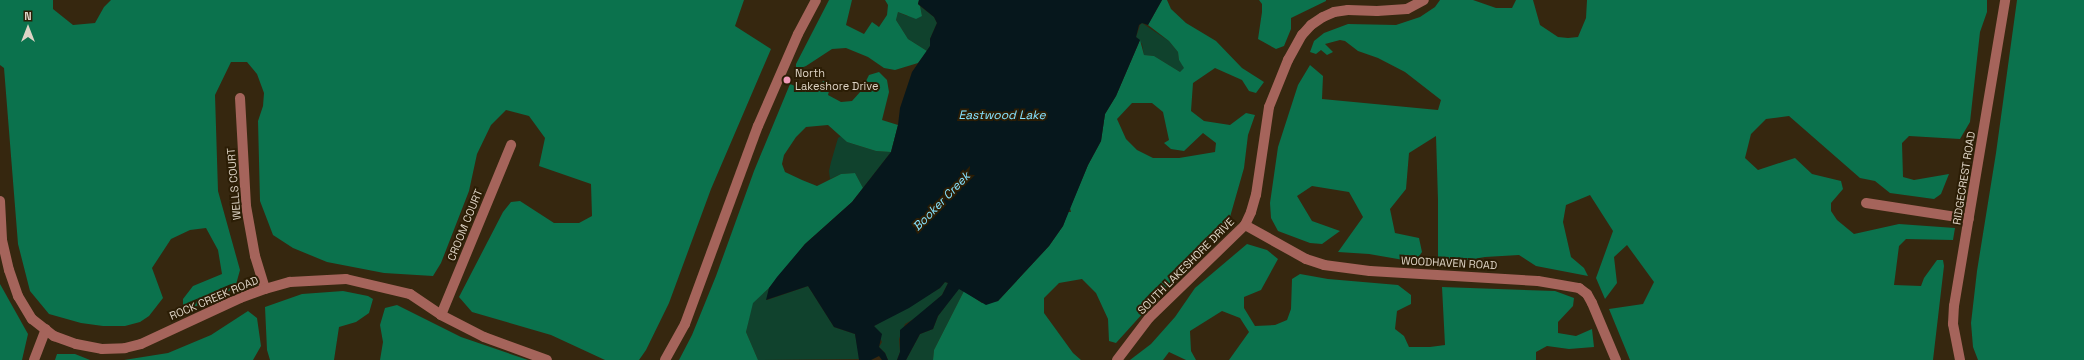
<!DOCTYPE html>
<style>
body{margin:0}
#map{position:relative;width:2084px;height:360px;overflow:hidden;background:#36270f;font-family:"Space Grotesk",sans-serif}
div>[style]{position:absolute}
[style*='--x']{left:calc(var(--x)*1px);top:calc(var(--y)*1px);width:calc(var(--w)*1px);rotate:calc(var(--a)*1deg)}
.green>*{inset:0;background:#10422d}
.forest>*{inset:0;background:#0b724d}
.water>*{inset:0;background:#06171c}
.minor>*{height:10px;margin:-5px;padding:0 5px;transform-origin:5px;border-radius:5px;background:#a5645b}
.dots>*{width:11px;height:11px;translate:-50% -50%;box-sizing:border-box;border:2px solid #2b1d05;border-radius:50%}
span{translate:-50% -50%;white-space:nowrap;text-align:center;line-height:1.15;-webkit-text-stroke:4px #2b1d05;paint-order:stroke}
.poi-label{font-size:11px;color:#ded4c6}
.left{translate:0 -50%;text-align:left}
.street-label{font-size:11px;color:#ded4c6}
.water-label{font-size:12px;color:#87e3ff;font-style:italic}
.north{position:absolute;left:8px;top:8px;width:40px;height:40px;-webkit-text-stroke:3px #2b1d05;paint-order:stroke;rotate:0deg;font-size:11px;font-weight:700;line-height:16px;text-align:center;color:#ded4c6}
.north::after{content:'';display:block;margin:auto;width:14px;height:18px;background:#ded4c6;clip-path:polygon(50% 0,100% 100%,50% 72%,0 100%)}
</style>
<div id="map">
<div class="green">
<i style="clip-path:polygon(920px 6px,934px 17px,937px 23px,930px 39px,930px 46px,927px 51px,908px 39px,896px 20px,898px 12px,907px 16px,922px 16px)"></i>
<i style="clip-path:polygon(1142px 23px,1169px 41px,1178px 52px,1179px 60px,1185px 68px,1180px 72px,1154px 56px,1144px 55px,1142px 44px,1136px 37px,1140px 25px)"></i>
<i style="clip-path:polygon(841px 136px,847px 142px,876px 151px,891px 152px,863px 188px,855px 173px,841px 174px,830px 179px,829px 171px,831px 162px,838px 138px)"></i>
<i style="clip-path:polygon(945px 282px,948px 283px,942px 295px,917px 317px,905px 324px,899px 339px,900px 352px,897px 360px,888px 360px,885px 353px,879px 347px,882px 342px,874px 326px,940px 288px)"></i>
<i style="clip-path:polygon(808px 286px,834px 327px,855px 334px,860px 359px,758px 360px,746px 332px,752px 303px,769px 288px,767px 300px)"></i>
<i style="clip-path:polygon(959px 288px,964px 291px,934px 350px,933px 360px,906px 360px,920px 334px,933px 329px,938px 316px)"></i>
</div>
<div class="forest">
<i style="clip-path:polygon(0 0,53px 0,53px 9px,73px 25px,95px 23px,104px 7px,111px 0,744px 0,735px 26px,771px 49px,711px 189px,669px 303px,646px 350px,639px 360px,605px 360px,551px 335px,472px 312px,459px 297px,503px 212px,511px 202px,520px 201px,554px 223px,579px 223px,592px 216px,591px 184px,539px 166px,545px 138px,529px 116px,506px 110px,491px 125px,477px 154px,469px 191px,441px 263px,433px 276px,384px 273px,327px 262px,293px 248px,273px 235px,260px 201px,258px 121px,263px 106px,264px 93px,257px 74px,247px 62px,231px 62px,215px 95px,218px 191px,240px 270px,235px 288px,194px 307px,183px 306px,183px 299px,193px 286px,222px 274px,218px 250px,206px 228px,190px 230px,171px 239px,152px 268px,163px 298px,149px 316px,140px 322px,125px 326px,103px 326px,81px 323px,49px 314px,30px 291px,18px 244px,4px 68px,0 65px)"></i>
<i style="clip-path:polygon(829px 0,852px 0,846px 25px,864px 34px,872px 22px,879px 27px,887px 15px,888px 5px,885px 0,919px 0,918px 4px,920px 6px,922px 16px,916px 19px,898px 12px,896px 20px,908px 39px,927px 51px,918px 63px,895px 70px,884px 68px,868px 57px,846px 48px,832px 49px,806px 66px,796px 70px,796px 64px)"></i>
<i style="clip-path:polygon(evenodd,1162px 0,1167px 0,1171px 9px,1186px 23px,1216px 41px,1242px 68px,1264px 82px,1256px 93px,1249px 91px,1242px 80px,1215px 68px,1193px 83px,1191px 111px,1204px 121px,1230px 125px,1246px 113px,1255px 115px,1248px 135px,1244px 168px,1230px 217px,1116px 343px,1109px 341px,1108px 319px,1096px 293px,1082px 279px,1059px 283px,1044px 298px,1044px 313px,1073px 353px,1081px 360px,933px 360px,934px 350px,964px 291px,982px 303px,998px 301px,1049px 246px,1063px 226px,1068px 212px,1071px 212px,1070px 208px,1088px 165px,1101px 141px,1105px 114px,1116px 96px,1140px 40px,1144px 55px,1154px 56px,1180px 72px,1184px 68px,1179px 60px,1178px 52px,1169px 41px,1148px 25px,1162px 0,1132px 103px,1152px 103px,1163px 112px,1169px 140px,1164px 143px,1171px 149px,1184px 151px,1203px 133px,1216px 143px,1215px 152px,1179px 158px,1153px 158px,1137px 150px,1126px 139px,1117px 119px,1132px 103px)"></i>
<i style="clip-path:polygon(1259px 0,1326px 0,1326px 1px,1291px 18px,1291px 29px,1284px 46px,1276px 49px,1258px 39px,1262px 12px,1262px 4px)"></i>
<i style="clip-path:polygon(1440px 0,1473px 0,1496px 8px,1512px 8px,1516px 0,1533px 0,1540px 25px,1558px 37px,1568px 38px,1578px 37px,1586px 18px,1587px 0,1987px 0,1987px 12px,1980px 32px,1970px 122px,1960px 139px,1909px 136px,1902px 143px,1903px 177px,1914px 180px,1949px 174px,1941px 194px,1934px 199px,1890px 193px,1875px 181px,1860px 178px,1789px 116px,1766px 119px,1751px 134px,1745px 158px,1758px 170px,1795px 158px,1812px 174px,1841px 181px,1843px 189px,1831px 203px,1831px 211px,1837px 220px,1854px 234px,1899px 224px,1955px 228px,1953px 240px,1906px 239px,1899px 246px,1894px 285px,1921px 286px,1924px 278px,1937px 260px,1943px 260px,1944px 266px,1933px 360px,1630px 360px,1609px 309px,1643px 304px,1654px 282px,1627px 245px,1614px 257px,1617px 283px,1605px 299px,1596px 278px,1613px 231px,1590px 195px,1566px 205px,1563px 222px,1571px 257px,1584px 268px,1588px 276px,1536px 266px,1519px 255px,1485px 257px,1462px 261px,1438px 263px,1438px 200px,1436px 136px,1409px 153px,1406px 189px,1390px 209px,1395px 233px,1419px 238px,1422px 252px,1415px 262px,1369px 254px,1338px 252px,1363px 217px,1349px 192px,1312px 186px,1297px 196px,1312px 221px,1340px 231px,1322px 244px,1310px 243px,1278px 231px,1271px 218px,1270px 203px,1278px 147px,1298px 85px,1310px 65px,1323px 76px,1322px 99px,1438px 110px,1441px 100px,1405px 72px,1378px 58px,1358px 51px,1345px 41px,1340px 40px,1325px 44px,1333px 52px,1327px 55px,1321px 50px,1316px 54px,1310px 52px,1314px 41px,1324px 33px,1348px 24px,1396px 25px,1420px 17px,1435px 7px)"></i>
<i style="clip-path:polygon(2017px 0,2084px 0,2084px 360px,1978px 360px,1973px 347px,1971px 323px,1977px 271px,1996px 153px)"></i>
<i style="clip-path:polygon(879px 72px,887px 80px,889px 92px,882px 120px,898px 125px,891px 152px,876px 151px,847px 142px,828px 125px,806px 127px,796px 137px,784px 155px,782px 164px,785px 172px,802px 180px,817px 186px,841px 174px,855px 173px,863px 188px,852px 202px,805px 244px,769px 288px,753px 303px,746px 332px,758px 360px,679px 360px,692px 335px,716px 276px,754px 171px,790px 84px,805px 90px,826px 80px,831px 83px,828px 95px,841px 102px,852px 101px,861px 91px,869px 75px)"></i>
<i style="clip-path:polygon(1247px 244px,1267px 250px,1278px 259px,1261px 290px,1244px 297px,1244px 308px,1255px 326px,1275px 325px,1287px 320px,1291px 309px,1292px 279px,1300px 274px,1328px 279px,1398px 285px,1411px 295px,1411px 304px,1397px 311px,1395px 329px,1404px 336px,1409px 347px,1430px 347px,1445px 345px,1442px 287px,1555px 291px,1574px 298px,1573px 306px,1558px 322px,1558px 333px,1576px 336px,1592px 329px,1594px 347px,1569px 349px,1547px 346px,1536px 352px,1536px 360px,1229px 360px,1249px 332px,1240px 318px,1222px 311px,1190px 331px,1191px 351px,1196px 360px,1186px 360px,1169px 352px,1163px 360px,1130px 360px,1151px 344px,1175px 317px,1195px 288px)"></i>
<i style="clip-path:polygon(0 284px,28px 334px,22px 360px,0 360px)"></i>
<i style="clip-path:polygon(343px 291px,368px 296px,373px 299px,369px 313px,356px 322px,339px 327px,334px 360px,270px 360px,267px 350px,265px 307px,302px 294px)"></i>
<i style="clip-path:polygon(397px 305px,461px 337px,528px 360px,380px 360px,383px 342px,380px 325px,385px 308px)"></i>
<i style="clip-path:polygon(248px 311px,257px 318px,261px 346px,253px 360px,124px 360px,168px 353px,211px 335px)"></i>
<i style="clip-path:polygon(57px 354px,75px 354px,90px 360px,55px 360px)"></i>
</div>
<div class="water">
<i style="clip-path:polygon(919px 0,1162px 0,1148px 25px,1142px 23px,1139px 25px,1136px 37px,1140px 40px,1116px 96px,1105px 114px,1101px 141px,1088px 165px,1063px 226px,1049px 246px,998px 301px,986px 305px,959px 289px,938px 316px,933px 329px,920px 334px,906px 360px,897px 360px,900px 352px,900px 330px,942px 295px,948px 283px,945px 282px,940px 288px,909px 308px,874px 326px,882px 334px,879px 347px,885px 353px,888px 360px,882px 360px,879px 356px,871px 360px,859px 360px,855px 334px,834px 327px,808px 286px,766px 300px,769px 288px,777px 277px,805px 244px,852px 202px,891px 152px,898px 125px,900px 108px,912px 72px,930px 46px,930px 39px,937px 23px,934px 17px,918px 4px)"></i>
</div>
<div class="minor">
<i style="--x:240;--y:98;--w:108;--a:86.8"></i>
<i style="--x:246;--y:206;--w:51;--a:79.8"></i>
<i style="--x:255;--y:256;--w:34;--a:73"></i>
<i style="--x:0;--y:201;--w:39;--a:87"></i>
<i style="--x:2;--y:240;--w:31;--a:77"></i>
<i style="--x:9;--y:270;--w:28;--a:71"></i>
<i style="--x:18;--y:296;--w:27;--a:59"></i>
<i style="--x:32;--y:319;--w:28;--a:38"></i>
<i style="--x:54;--y:336;--w:23;--a:20"></i>
<i style="--x:76;--y:344;--w:26;--a:11"></i>
<i style="--x:102;--y:349;--w:23;--a:-2"></i>
<i style="--x:125;--y:348;--w:16;--a:-14"></i>
<i style="--x:141;--y:344;--w:109;--a:-24.9"></i>
<i style="--x:240;--y:298;--w:27;--a:-20"></i>
<i style="--x:265;--y:289;--w:26;--a:-16"></i>
<i style="--x:290;--y:282;--w:56;--a:-3.1"></i>
<i style="--x:346;--y:279;--w:66;--a:13.2"></i>
<i style="--x:410;--y:294;--w:37;--a:34"></i>
<i style="--x:441;--y:315;--w:48;--a:27.1"></i>
<i style="--x:484;--y:337;--w:67;--a:20.1"></i>
<i style="--x:1866;--y:203;--w:104;--a:8.8"></i>
<i style="--x:1245;--y:225;--w:70;--a:29.1"></i>
<i style="--x:1306;--y:259;--w:19;--a:18"></i>
<i style="--x:1324;--y:265;--w:46;--a:7.4"></i>
<i style="--x:1370;--y:271;--w:168;--a:3.4"></i>
<i style="--x:1538;--y:281;--w:42;--a:9.7"></i>
<i style="--x:1579;--y:288;--w:10;--a:37"></i>
<i style="--x:1587;--y:294;--w:10;--a:61"></i>
<i style="--x:1592;--y:303;--w:62;--a:67.2"></i>
<i style="--x:441;--y:315;--w:184;--a:-67.6"></i>
<i style="--x:34;--y:360;--w:33;--a:-69"></i>
<i style="--x:665;--y:360;--w:41;--a:-60.9"></i>
<i style="--x:685;--y:324;--w:211;--a:-69.8"></i>
<i style="--x:758;--y:126;--w:100;--a:-66.5"></i>
<i style="--x:798;--y:34;--w:38;--a:-62"></i>
<i style="--x:1117;--y:360;--w:53;--a:-52.7"></i>
<i style="--x:1149;--y:318;--w:134;--a:-44.1"></i>
<i style="--x:1245;--y:225;--w:14;--a:-65"></i>
<i style="--x:1251;--y:212;--w:18;--a:-74"></i>
<i style="--x:1256;--y:195;--w:89;--a:-81.6"></i>
<i style="--x:1269;--y:107;--w:51;--a:-68"></i>
<i style="--x:1288;--y:60;--w:29;--a:-61"></i>
<i style="--x:1302;--y:35;--w:13;--a:-48"></i>
<i style="--x:1311;--y:25;--w:14;--a:-34"></i>
<i style="--x:1323;--y:17;--w:12;--a:-24"></i>
<i style="--x:1334;--y:12;--w:14;--a:-8"></i>
<i style="--x:1348;--y:10;--w:29;--a:2"></i>
<i style="--x:1377;--y:11;--w:30;--a:-4"></i>
<i style="--x:1407;--y:9;--w:19;--a:-28"></i>
<i style="--x:1960;--y:360;--w:37;--a:-101"></i>
<i style="--x:1953;--y:324;--w:18;--a:-87"></i>
<i style="--x:1954;--y:306;--w:310;--a:-80.5"></i>
</div>
<div class="dots">
<i style="left:787px;top:80px;background:#ef9ab8"></i>
</div>
<div class="poi-label">
<span class="left" style="left:795px;top:80px">North<br>Lakeshore Drive</span>
</div>
<div class="street-label">
<span style="left:1964px;top:178px;rotate:-81deg">RIDGECREST ROAD</span>
<span style="left:234px;top:184px;rotate:-95deg">WELLS COURT</span>
<span style="left:465px;top:225px;rotate:-68deg">CROOM COURT</span>
<span style="left:1449px;top:263px;rotate:3deg">WOODHAVEN ROAD</span>
<span style="left:1186px;top:266px;rotate:-45deg">SOUTH LAKESHORE DRIVE</span>
<span style="left:214px;top:298px;rotate:-23deg">ROCK CREEK ROAD</span>
</div>
<div class="water-label">
<span style="left:1002px;top:116px">Eastwood Lake</span>
<span style="left:942px;top:202px;rotate:-46deg">Booker Creek</span>
</div>
<div class="north">N</div>
</div>
